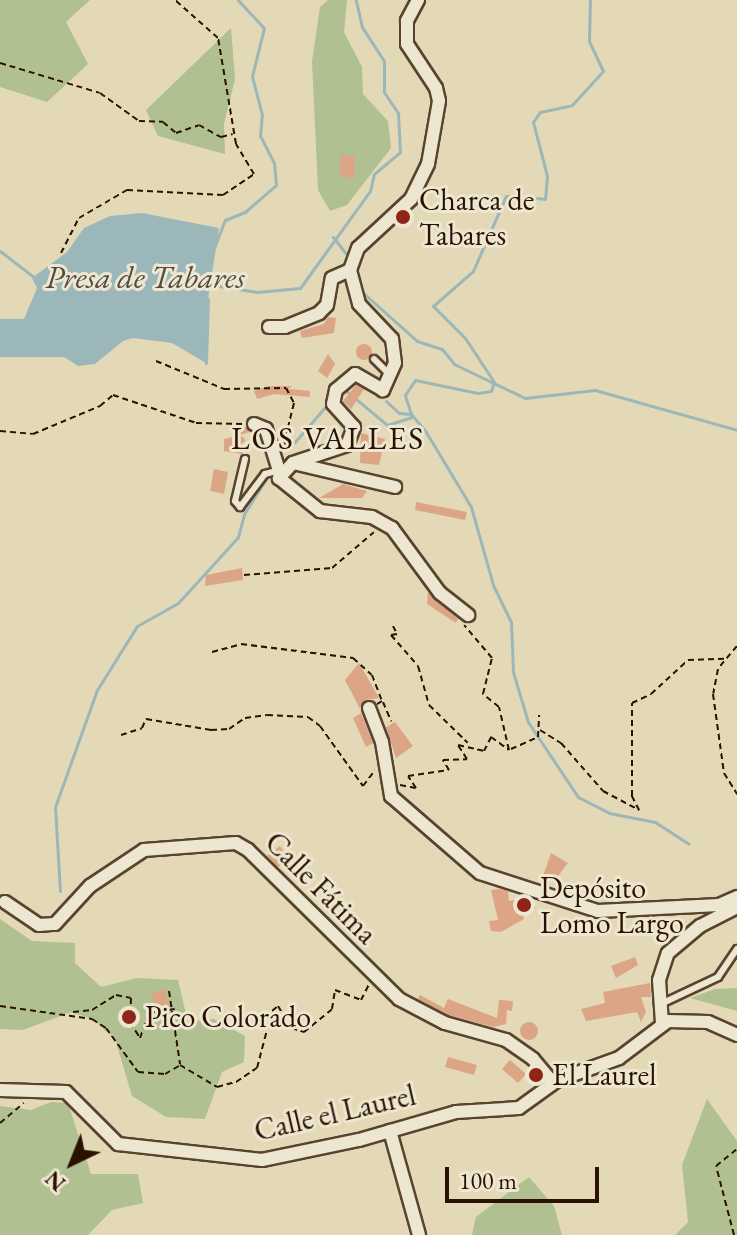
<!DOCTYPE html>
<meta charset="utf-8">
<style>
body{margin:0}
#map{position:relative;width:737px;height:1235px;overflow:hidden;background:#e4d9b6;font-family:"EB Garamond",serif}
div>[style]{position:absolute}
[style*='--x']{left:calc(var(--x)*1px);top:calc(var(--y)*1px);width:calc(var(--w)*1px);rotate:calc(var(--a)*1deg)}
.green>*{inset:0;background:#b0c091}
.water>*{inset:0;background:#9cb7ba}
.stream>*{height:3px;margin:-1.5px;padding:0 1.5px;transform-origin:1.5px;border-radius:1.5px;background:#9cb7ba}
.building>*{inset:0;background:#dca586}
.round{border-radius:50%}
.path>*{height:2px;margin-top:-1px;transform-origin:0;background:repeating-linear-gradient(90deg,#2a1100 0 6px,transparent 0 10px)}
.roads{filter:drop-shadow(2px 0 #58432e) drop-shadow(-2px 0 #58432e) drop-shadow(0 2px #58432e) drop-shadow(0 -2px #58432e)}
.lane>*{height:6px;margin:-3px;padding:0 3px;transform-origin:3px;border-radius:3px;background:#ede6d0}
.street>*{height:12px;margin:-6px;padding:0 6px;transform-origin:6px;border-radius:6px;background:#ede6d0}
.dots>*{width:22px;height:22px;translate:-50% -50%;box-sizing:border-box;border:4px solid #ede6d0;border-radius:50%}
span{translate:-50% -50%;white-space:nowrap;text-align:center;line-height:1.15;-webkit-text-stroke:6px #ede6d0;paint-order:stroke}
.poi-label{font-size:30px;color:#2a1100}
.left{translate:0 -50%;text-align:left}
.street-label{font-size:30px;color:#2a1100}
.water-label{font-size:32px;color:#524b41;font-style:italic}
.neighbourhood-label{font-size:32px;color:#2a1100;letter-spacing:2px}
.north{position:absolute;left:32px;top:1123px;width:80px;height:80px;-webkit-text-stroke:6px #ede6d0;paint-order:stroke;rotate:223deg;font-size:22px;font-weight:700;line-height:32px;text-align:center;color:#2a1100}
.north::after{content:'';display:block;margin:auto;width:28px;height:36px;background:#2a1100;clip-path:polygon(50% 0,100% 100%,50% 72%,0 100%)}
.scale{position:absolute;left:445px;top:1167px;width:154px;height:36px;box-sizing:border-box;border:4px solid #2a1100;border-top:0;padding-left:10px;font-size:24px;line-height:28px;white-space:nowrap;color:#2a1100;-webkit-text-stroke:6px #ede6d0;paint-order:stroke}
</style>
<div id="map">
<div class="green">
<i style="clip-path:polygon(0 0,90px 0,66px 22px,88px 64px,47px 102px,0 87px)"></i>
<i style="clip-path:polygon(328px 0,347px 0,344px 32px,362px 67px,363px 94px,388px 121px,391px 148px,347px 205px,330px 211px,318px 190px,312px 61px,320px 7px)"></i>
<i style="clip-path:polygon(231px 28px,235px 79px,224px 124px,225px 154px,158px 136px,146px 110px)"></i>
<i style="clip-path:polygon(0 919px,32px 941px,75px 943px,75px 963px,101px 987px,137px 978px,178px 980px,188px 1022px,214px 1019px,245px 1036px,244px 1062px,222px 1072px,205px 1119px,166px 1117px,132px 1096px,115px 1039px,92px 1019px,71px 1012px,23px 1030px,0 1029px)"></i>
<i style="clip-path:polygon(737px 988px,737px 1011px,690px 998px,715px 989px)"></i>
<i style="clip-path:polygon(707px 1099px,737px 1141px,737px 1235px,675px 1235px,688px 1222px,682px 1165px)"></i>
<i style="clip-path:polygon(51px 1102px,68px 1103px,91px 1174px,138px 1174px,143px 1203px,112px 1210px,88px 1235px,0 1235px,0 1106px,31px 1110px)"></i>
<i style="clip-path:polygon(529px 1177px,554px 1206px,562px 1235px,472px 1235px,476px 1217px)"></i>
</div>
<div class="water">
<i style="clip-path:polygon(142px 213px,219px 228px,207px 306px,206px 363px,172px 343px,133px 338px,123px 341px,95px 364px,78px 366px,64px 357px,0 357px,0 319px,24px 319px,37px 288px,32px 278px,67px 252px,84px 228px,110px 216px)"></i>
</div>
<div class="stream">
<i style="--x:333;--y:237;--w:24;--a:52"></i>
<i style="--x:214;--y:248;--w:30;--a:-69"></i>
<i style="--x:225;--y:220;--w:22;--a:-22"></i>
<i style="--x:245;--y:212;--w:41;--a:-41.1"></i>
<i style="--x:276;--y:185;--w:22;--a:-95"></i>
<i style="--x:274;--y:163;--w:30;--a:-117"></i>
<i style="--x:260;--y:136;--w:21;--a:-85"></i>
<i style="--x:262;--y:115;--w:40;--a:-104.4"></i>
<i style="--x:252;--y:76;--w:49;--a:-76"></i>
<i style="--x:264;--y:28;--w:38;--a:-133"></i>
<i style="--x:0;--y:251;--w:44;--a:37.6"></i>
<i style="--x:206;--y:284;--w:52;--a:8.9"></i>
<i style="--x:257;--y:292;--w:43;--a:-5.3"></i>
<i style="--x:300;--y:288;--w:120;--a:-54.2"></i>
<i style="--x:370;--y:191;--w:17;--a:-77"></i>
<i style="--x:374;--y:174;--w:34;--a:-40"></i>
<i style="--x:400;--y:152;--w:39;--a:-93"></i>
<i style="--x:398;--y:113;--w:25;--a:-124"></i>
<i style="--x:384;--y:92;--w:31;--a:-90"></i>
<i style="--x:384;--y:61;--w:40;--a:-122.9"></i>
<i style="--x:362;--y:27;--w:28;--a:-103"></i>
<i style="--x:361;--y:291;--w:75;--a:41.8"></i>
<i style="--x:417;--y:341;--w:26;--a:18"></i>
<i style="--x:442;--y:349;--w:19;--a:51"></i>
<i style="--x:454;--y:364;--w:79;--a:25.6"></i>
<i style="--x:525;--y:398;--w:70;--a:-6.5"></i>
<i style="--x:595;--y:390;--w:148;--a:15.7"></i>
<i style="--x:206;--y:363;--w:64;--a:-88.2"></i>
<i style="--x:343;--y:388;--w:57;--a:40.1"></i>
<i style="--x:387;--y:425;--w:26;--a:-18"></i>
<i style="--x:412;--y:417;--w:23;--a:-108"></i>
<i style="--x:405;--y:395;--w:18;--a:-56"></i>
<i style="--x:415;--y:380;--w:64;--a:11.7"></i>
<i style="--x:478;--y:393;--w:13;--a:-9"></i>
<i style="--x:491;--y:391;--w:9;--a:-72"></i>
<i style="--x:494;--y:382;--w:53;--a:-123.4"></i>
<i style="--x:465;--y:338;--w:45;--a:-135"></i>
<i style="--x:433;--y:306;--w:53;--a:-41.2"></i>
<i style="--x:473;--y:271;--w:82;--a:-66.3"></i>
<i style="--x:506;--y:196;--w:39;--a:4"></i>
<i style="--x:545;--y:199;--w:23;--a:-85"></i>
<i style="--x:547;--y:176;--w:56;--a:-104.5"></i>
<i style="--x:533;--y:122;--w:12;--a:-55"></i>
<i style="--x:540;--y:112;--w:33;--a:-12"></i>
<i style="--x:572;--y:105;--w:46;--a:-47.6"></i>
<i style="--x:603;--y:71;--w:33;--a:-115"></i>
<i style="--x:589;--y:41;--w:41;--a:-88.6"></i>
<i style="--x:386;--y:401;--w:18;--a:43"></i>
<i style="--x:399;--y:413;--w:12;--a:5"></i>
<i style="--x:411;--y:414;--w:23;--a:50"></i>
<i style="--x:426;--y:432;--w:87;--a:59"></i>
<i style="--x:471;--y:507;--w:81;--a:74.2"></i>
<i style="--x:493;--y:585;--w:41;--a:64.1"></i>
<i style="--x:511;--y:622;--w:50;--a:87.7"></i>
<i style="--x:513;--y:672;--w:52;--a:73.3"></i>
<i style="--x:528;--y:722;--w:90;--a:56.3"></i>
<i style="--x:578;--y:797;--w:35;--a:27"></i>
<i style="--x:609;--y:813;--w:47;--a:11.1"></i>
<i style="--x:655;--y:822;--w:40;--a:32.9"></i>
<i style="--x:293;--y:444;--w:50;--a:-49"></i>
<i style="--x:60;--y:891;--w:84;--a:-93.4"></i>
<i style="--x:55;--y:807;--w:124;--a:-70.3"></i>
<i style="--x:97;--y:690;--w:75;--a:-58"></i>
<i style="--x:137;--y:626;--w:47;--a:-29.3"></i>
<i style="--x:178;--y:603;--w:89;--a:-47.7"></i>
<i style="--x:238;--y:537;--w:24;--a:-75"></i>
<i style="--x:244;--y:514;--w:44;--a:-58.1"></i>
</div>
<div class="building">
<i style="clip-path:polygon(341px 155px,355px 156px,354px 178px,339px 176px)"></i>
<i style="clip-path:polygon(328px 317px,336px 318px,334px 333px,302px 338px,300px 331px,324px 324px)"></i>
<i class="round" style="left:356px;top:344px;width:16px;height:16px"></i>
<i style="clip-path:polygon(328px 354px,335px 364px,327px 378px,318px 371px)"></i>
<i style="clip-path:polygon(356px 385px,364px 389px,351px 409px,343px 401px)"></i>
<i style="clip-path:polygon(268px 386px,292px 386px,288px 389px,310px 391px,310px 397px,274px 394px,257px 399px,254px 391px)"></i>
<i style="clip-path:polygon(246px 427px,250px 432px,240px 435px,246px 440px,240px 446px,243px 454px,224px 451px,224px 439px,233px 437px,233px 428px)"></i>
<i style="clip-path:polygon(361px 433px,385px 439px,379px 465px,360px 463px)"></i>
<i style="clip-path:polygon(214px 469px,228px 472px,224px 494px,210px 491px)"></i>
<i style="clip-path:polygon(343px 484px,367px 491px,362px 498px,319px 498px)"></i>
<i style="clip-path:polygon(416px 502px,467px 512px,465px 520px,415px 510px)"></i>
<i style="clip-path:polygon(242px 568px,243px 580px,205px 586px,206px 575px)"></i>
<i style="clip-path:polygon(428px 592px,458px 619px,456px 623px,427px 604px)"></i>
<i style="clip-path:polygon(359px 663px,379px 698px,365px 700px,360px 709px,345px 680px)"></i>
<i style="clip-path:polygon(361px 713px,373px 743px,366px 747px,353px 718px)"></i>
<i style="clip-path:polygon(395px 722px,413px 746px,396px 758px,386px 727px)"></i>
<i style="clip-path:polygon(280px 846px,289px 859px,278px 867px,267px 856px)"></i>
<i style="clip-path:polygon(551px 853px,568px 863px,555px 880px,543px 876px)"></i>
<i style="clip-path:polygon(499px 889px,508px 891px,509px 901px,527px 898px,536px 908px,522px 911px,524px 919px,501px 932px,491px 931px,489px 921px,498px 920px,491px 890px)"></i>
<i style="clip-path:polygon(635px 957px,638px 965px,616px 978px,611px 966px)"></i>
<i style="clip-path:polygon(650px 983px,651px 997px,641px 997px,646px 1012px,641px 1022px,637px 1012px,586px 1021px,581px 1009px,605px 1003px,603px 992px)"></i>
<i style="clip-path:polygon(165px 989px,169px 1006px,156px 1010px,152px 993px)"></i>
<i style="clip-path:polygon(420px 995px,444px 1008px,448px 999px,497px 1018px,499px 1000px,513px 1001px,512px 1011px,507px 1010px,506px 1024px,493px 1027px,448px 1015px,418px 999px)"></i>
<i class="round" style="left:520px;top:1022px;width:18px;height:18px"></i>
<i style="clip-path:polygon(448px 1057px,477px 1065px,474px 1075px,445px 1067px)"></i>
<i style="clip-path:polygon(510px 1060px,526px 1074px,518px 1083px,502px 1069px)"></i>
</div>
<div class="path">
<i style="--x:0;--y:63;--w:104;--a:16.7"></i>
<i style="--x:100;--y:93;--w:48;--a:35.7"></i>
<i style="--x:139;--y:121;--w:24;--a:2"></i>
<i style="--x:163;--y:122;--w:17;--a:40"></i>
<i style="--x:176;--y:133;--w:24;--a:-19"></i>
<i style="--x:199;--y:125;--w:25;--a:29"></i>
<i style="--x:221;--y:137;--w:12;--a:-14"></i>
<i style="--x:61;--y:253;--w:39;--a:-63"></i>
<i style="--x:79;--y:218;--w:56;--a:-30.3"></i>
<i style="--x:127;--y:190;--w:96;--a:3"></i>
<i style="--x:223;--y:195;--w:37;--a:-34"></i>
<i style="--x:254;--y:174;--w:35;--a:-121"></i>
<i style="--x:236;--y:144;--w:108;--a:-99.6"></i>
<i style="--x:218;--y:38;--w:57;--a:-138.5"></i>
<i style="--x:156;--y:361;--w:74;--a:22.4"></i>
<i style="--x:224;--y:389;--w:62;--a:-0.9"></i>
<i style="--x:286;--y:388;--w:17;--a:62"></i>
<i style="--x:294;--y:403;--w:41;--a:104"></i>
<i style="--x:284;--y:443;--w:10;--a:24"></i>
<i style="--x:0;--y:431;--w:33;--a:5"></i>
<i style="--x:33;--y:434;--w:73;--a:-22.7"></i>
<i style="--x:100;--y:406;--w:17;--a:-40"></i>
<i style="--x:113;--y:395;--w:88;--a:18.6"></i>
<i style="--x:196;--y:423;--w:48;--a:1.2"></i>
<i style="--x:244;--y:575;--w:88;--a:-4.5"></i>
<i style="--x:332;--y:568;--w:55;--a:-40.6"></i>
<i style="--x:393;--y:626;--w:9;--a:63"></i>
<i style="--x:397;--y:634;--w:6;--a:171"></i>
<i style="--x:391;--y:635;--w:41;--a:48.9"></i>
<i style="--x:418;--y:666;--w:41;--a:74.2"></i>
<i style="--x:429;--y:705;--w:54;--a:44.3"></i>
<i style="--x:737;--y:646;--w:30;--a:130"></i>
<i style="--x:718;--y:669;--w:25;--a:101"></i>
<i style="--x:713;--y:694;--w:80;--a:82.1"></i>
<i style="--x:724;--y:773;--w:25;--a:58"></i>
<i style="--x:212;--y:652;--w:30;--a:-15"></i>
<i style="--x:241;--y:644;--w:113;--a:7.1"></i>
<i style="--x:353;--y:658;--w:25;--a:42"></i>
<i style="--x:372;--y:675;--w:28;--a:69"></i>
<i style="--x:382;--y:701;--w:6;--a:149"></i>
<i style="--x:383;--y:702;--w:21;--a:67"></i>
<i style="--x:540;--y:730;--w:25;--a:32"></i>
<i style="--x:561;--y:743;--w:64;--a:48.8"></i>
<i style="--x:603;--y:791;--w:41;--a:27.8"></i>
<i style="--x:639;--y:810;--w:16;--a:-117"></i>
<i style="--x:632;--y:796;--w:93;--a:-90"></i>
<i style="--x:632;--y:703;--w:21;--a:-25"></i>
<i style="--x:651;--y:694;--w:50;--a:-42.6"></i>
<i style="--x:688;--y:660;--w:36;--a:-2"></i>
<i style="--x:121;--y:735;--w:22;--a:-18"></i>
<i style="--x:142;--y:728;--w:10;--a:-66"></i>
<i style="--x:146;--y:719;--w:66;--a:9.6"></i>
<i style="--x:211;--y:730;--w:18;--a:-3"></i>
<i style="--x:229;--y:729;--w:19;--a:-35"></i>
<i style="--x:245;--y:718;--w:22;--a:-8"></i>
<i style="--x:267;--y:715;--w:41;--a:2.8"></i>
<i style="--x:308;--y:717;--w:15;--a:37"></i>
<i style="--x:320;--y:726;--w:74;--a:54.4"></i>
<i style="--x:363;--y:786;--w:20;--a:-53"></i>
<i style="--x:511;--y:749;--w:30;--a:-24"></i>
<i style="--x:538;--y:737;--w:22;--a:-87"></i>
<i style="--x:400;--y:785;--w:16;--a:11"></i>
<i style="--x:416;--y:788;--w:14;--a:-124"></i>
<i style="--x:408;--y:776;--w:41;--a:-8.3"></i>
<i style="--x:449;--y:770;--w:12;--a:-121"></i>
<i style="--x:443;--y:760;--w:24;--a:-2"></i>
<i style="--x:467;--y:759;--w:17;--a:-123"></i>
<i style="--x:458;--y:745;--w:27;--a:13"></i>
<i style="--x:484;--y:751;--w:16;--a:-63"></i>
<i style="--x:491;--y:737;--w:22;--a:36"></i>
<i style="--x:509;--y:750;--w:44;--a:-103.1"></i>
<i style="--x:499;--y:707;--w:21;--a:-141"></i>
<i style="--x:483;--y:694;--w:37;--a:-76"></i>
<i style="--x:492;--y:658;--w:43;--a:-130.3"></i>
<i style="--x:169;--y:991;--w:74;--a:81.4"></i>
<i style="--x:0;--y:1006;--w:93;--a:8"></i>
<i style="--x:92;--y:1019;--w:17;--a:33"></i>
<i style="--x:106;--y:1028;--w:54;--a:54"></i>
<i style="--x:138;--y:1072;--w:27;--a:4"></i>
<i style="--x:165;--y:1074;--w:16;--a:-30"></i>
<i style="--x:73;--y:1012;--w:19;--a:-6"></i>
<i style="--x:92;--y:1010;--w:28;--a:-32"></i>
<i style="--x:116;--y:995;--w:15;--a:11"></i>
<i style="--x:131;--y:998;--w:24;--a:92"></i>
<i style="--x:130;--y:1022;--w:19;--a:58"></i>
<i style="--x:140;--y:1038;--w:27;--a:-70"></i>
<i style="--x:149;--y:1013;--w:26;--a:-9"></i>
<i style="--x:180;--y:1065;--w:43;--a:30.7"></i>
<i style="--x:217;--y:1087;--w:20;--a:-15"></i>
<i style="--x:236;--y:1082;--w:25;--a:-34"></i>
<i style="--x:257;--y:1068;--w:59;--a:-75.3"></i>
<i style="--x:272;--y:1011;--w:8;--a:-40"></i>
<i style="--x:278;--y:1006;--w:26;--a:59"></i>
<i style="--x:291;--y:1028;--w:14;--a:17"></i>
<i style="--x:304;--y:1032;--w:36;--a:-39"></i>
<i style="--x:332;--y:1009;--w:19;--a:-81"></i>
<i style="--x:335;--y:990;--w:28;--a:21"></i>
<i style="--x:361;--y:1000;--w:18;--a:-63"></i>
<i style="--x:0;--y:1123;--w:31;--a:-40"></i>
<i style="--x:734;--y:1235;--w:71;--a:-104.6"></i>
<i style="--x:716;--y:1166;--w:27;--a:-39"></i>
</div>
<div class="roads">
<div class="lane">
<i style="--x:374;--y:359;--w:21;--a:45"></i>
<i style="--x:245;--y:459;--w:43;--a:103.4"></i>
<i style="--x:235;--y:501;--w:8;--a:50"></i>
<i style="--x:240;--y:507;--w:41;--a:-52.9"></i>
<i style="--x:265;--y:474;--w:11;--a:-15"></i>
<i style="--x:663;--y:1003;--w:61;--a:-25.3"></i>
<i style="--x:718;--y:977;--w:34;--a:-56"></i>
</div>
<div class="street">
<i style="--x:418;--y:0;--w:24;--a:118"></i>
<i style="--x:407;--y:21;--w:23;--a:90"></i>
<i style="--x:407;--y:44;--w:53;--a:56.6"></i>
<i style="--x:436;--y:88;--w:13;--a:77"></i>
<i style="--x:439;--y:101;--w:64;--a:99.9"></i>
<i style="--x:428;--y:164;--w:39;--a:116"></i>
<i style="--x:411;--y:199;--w:72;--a:137.2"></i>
<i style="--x:358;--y:248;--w:23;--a:110"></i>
<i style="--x:350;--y:270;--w:35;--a:75"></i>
<i style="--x:359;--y:304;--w:48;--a:46.7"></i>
<i style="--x:392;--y:339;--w:24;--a:83"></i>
<i style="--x:395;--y:363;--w:30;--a:114"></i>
<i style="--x:383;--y:390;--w:32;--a:-150"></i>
<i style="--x:355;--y:374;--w:25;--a:140"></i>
<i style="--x:336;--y:390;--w:14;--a:102"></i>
<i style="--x:333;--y:404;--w:31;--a:48"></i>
<i style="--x:354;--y:427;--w:19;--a:111"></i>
<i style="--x:347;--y:445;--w:57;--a:161.6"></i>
<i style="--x:293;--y:463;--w:21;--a:133"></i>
<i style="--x:279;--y:478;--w:53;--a:38.8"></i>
<i style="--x:320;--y:511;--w:52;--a:6.6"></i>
<i style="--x:372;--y:517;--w:23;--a:29"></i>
<i style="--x:392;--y:528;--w:81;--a:53.6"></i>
<i style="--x:440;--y:593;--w:36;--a:38"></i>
<i style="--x:269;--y:327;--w:16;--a:0"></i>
<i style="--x:285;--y:327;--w:37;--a:-22"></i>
<i style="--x:319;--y:313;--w:11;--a:-45"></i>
<i style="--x:327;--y:305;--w:27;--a:-80"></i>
<i style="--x:332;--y:278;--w:20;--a:-24"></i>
<i style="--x:254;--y:424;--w:13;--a:23"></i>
<i style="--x:266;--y:429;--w:47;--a:72.7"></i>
<i style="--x:293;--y:463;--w:105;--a:13.2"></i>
<i style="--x:369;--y:708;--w:36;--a:69"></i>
<i style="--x:382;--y:742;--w:55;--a:80.5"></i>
<i style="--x:391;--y:796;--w:118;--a:40.9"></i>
<i style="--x:480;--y:873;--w:124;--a:17.9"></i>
<i style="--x:598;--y:911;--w:121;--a:-2.8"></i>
<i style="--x:719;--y:905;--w:20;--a:-24"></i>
<i style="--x:5;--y:902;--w:41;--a:34.1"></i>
<i style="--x:39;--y:925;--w:16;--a:-4"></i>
<i style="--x:55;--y:924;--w:52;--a:-47.4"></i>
<i style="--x:90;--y:886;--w:65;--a:-33.7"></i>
<i style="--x:144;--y:850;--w:92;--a:-4.4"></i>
<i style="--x:236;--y:843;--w:14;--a:30"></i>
<i style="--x:248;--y:850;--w:212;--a:44.6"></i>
<i style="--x:399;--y:999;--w:52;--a:27.6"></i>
<i style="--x:445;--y:1023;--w:63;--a:15.6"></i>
<i style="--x:506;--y:1040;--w:33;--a:35"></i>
<i style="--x:533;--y:1059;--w:31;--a:50"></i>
<i style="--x:662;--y:1023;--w:43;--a:-94"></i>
<i style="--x:659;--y:980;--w:28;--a:-72"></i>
<i style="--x:668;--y:953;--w:42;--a:-40.2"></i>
<i style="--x:700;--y:926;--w:42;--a:-27.2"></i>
<i style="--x:0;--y:1090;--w:66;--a:1.7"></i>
<i style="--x:66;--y:1092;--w:74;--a:45"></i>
<i style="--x:118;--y:1144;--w:145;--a:6.3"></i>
<i style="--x:262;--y:1160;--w:99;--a:-11.7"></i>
<i style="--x:359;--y:1140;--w:101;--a:-16.1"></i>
<i style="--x:456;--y:1112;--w:63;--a:-3.6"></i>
<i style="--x:519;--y:1108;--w:48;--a:-35.7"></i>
<i style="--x:558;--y:1080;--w:65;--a:-19.8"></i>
<i style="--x:619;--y:1058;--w:61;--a:-37.1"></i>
<i style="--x:668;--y:1021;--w:40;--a:1.4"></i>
<i style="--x:708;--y:1022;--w:32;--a:24"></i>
<i style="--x:390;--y:1131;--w:108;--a:74.4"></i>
</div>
</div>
<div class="dots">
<i style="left:403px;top:217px;background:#8f2418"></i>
<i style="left:524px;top:905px;background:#8f2418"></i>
<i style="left:129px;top:1017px;background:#8f2418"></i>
<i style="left:536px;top:1075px;background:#8f2418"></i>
</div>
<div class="poi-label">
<span class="left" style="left:419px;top:217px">Charca de<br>Tabares</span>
<span class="left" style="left:540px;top:905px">Depósito<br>Lomo Largo</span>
<span class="left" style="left:145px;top:1017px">Pico Colorado</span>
<span class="left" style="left:552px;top:1075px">El Laurel</span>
</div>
<div class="street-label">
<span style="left:321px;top:888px;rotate:45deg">Calle Fátima</span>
<span style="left:335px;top:1113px;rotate:-13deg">Calle el Laurel</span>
</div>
<div class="water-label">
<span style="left:145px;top:277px">Presa de Tabares</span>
</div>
<div class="neighbourhood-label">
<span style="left:328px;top:438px">LOS VALLES</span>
</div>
<div class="north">N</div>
<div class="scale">100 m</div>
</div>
